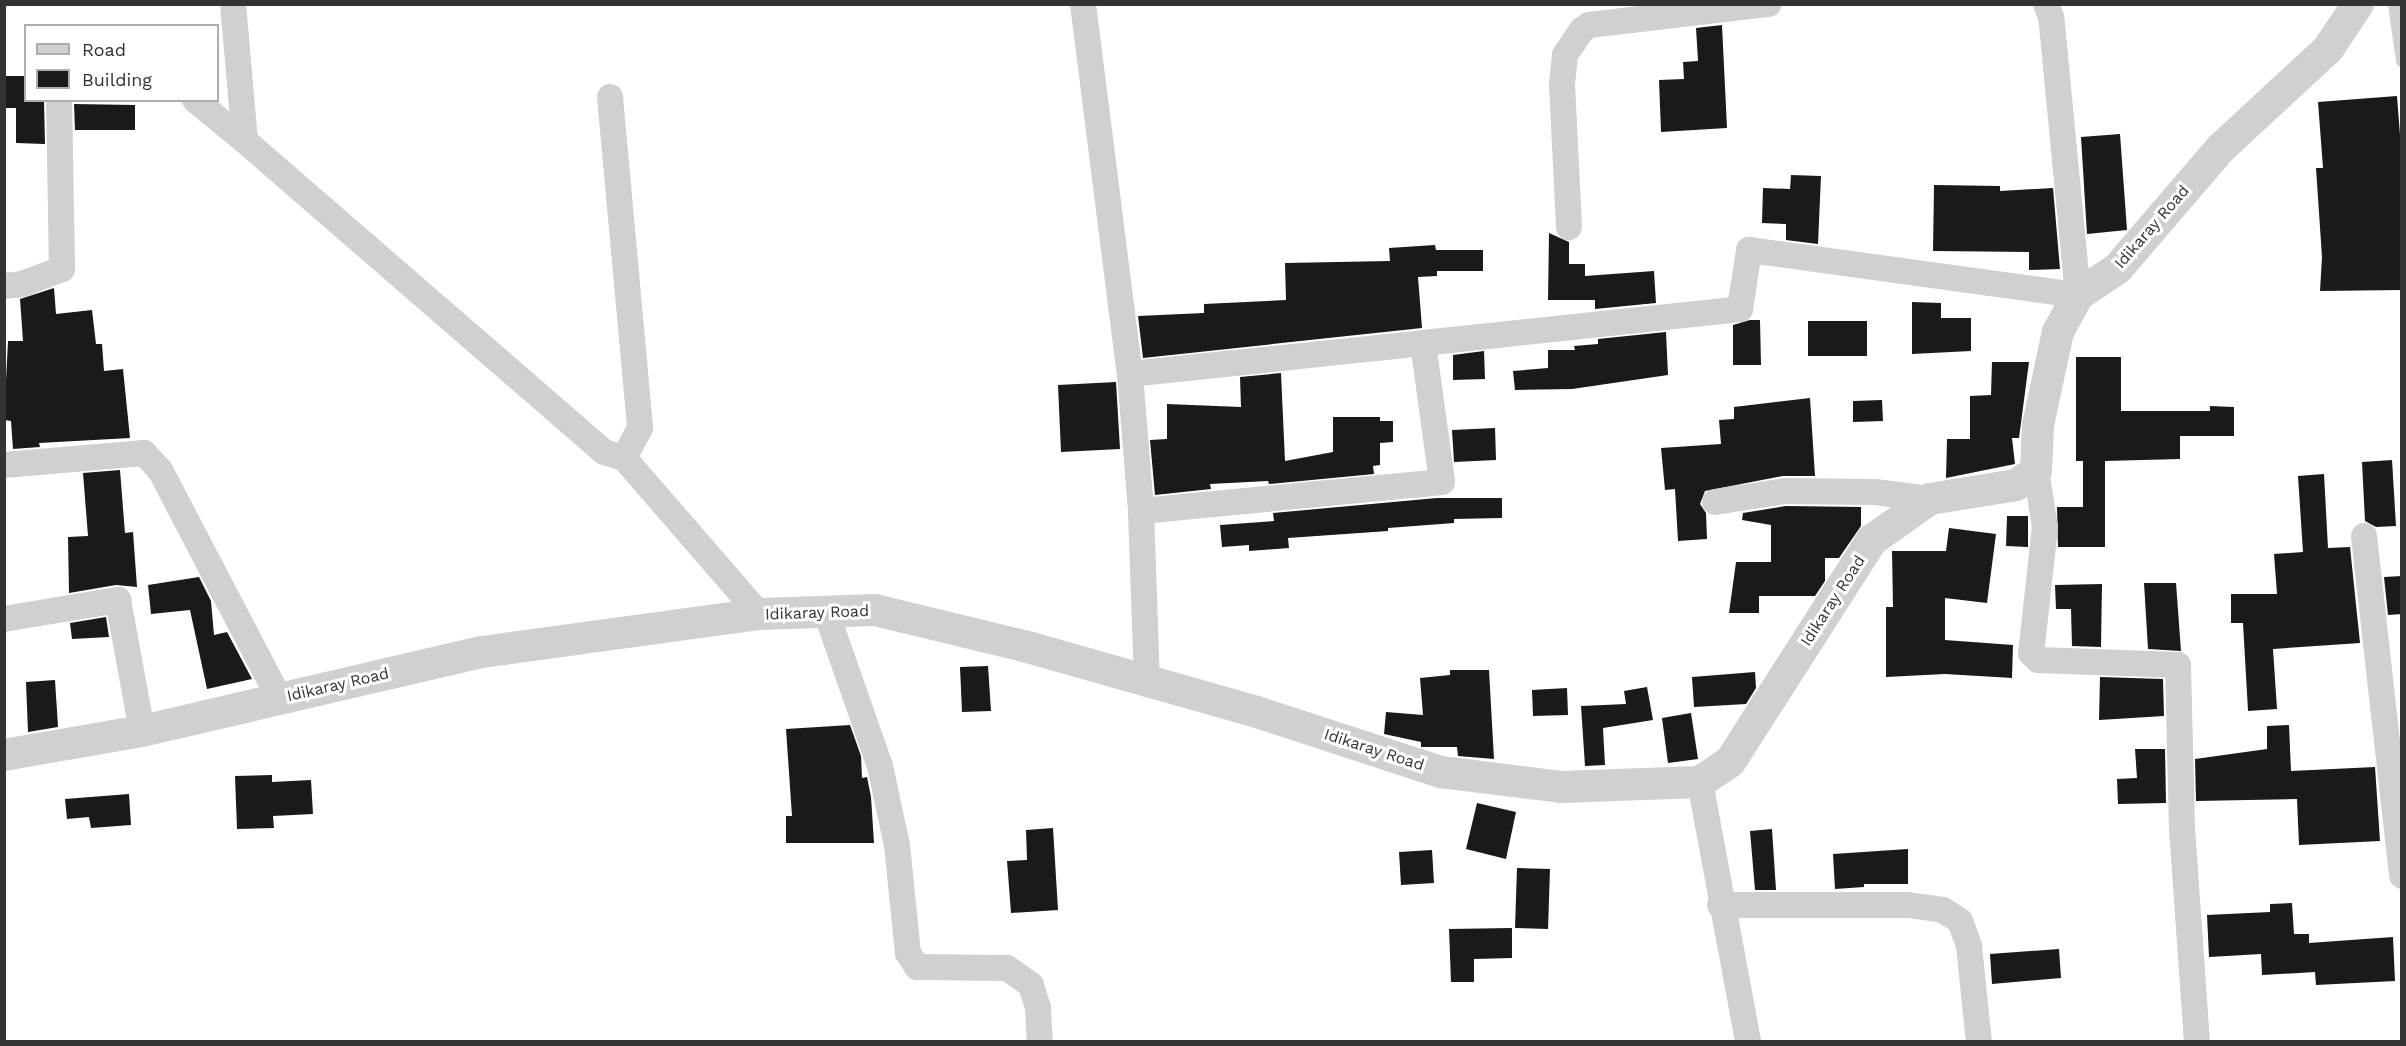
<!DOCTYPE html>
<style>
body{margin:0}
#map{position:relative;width:2406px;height:1046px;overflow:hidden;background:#fff;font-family:"Work Sans",sans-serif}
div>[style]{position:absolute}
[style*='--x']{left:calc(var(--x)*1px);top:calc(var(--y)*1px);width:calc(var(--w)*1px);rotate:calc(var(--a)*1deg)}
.building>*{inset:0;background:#1a1a1a}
.service>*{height:12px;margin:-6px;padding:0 6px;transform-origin:6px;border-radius:6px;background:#d0d0d0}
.minor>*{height:26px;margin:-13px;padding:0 13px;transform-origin:13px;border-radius:13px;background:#d0d0d0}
.tertiary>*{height:32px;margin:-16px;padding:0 16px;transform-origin:16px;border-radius:16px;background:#d0d0d0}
span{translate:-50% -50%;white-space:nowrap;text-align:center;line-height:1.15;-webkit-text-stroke:6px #fff;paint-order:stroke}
.street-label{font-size:16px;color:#333}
.frame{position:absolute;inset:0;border:6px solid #333;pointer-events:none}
.legend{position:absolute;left:24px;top:24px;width:195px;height:78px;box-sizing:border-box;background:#fff;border:2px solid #adadad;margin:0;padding:8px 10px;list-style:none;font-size:18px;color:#333}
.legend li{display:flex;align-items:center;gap:12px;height:30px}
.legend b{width:30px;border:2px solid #adadad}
</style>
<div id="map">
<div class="building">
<i style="clip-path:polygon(1722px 25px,1727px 128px,1661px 132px,1659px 80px,1684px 79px,1683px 62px,1698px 61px,1696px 28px)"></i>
<i style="clip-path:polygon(4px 76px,26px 76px,26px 100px,44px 100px,45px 144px,16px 143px,16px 108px,4px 108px)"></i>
<i style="clip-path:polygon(2397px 96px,2402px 161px,2402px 290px,2320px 291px,2322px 257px,2316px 168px,2323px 168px,2318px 102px)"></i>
<i style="clip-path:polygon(74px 104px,135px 105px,135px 130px,75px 130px)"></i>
<i style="clip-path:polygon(2120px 134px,2127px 230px,2087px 234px,2081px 137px)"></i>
<i style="clip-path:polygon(1791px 175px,1821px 176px,1818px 244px,1786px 240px,1786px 224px,1762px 223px,1763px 188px,1790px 189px)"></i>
<i style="clip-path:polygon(1934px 185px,2000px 186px,2000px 191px,2053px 188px,2060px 269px,2029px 270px,2029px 252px,1933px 251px)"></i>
<i style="clip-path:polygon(1549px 233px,1569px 242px,1569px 264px,1585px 264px,1585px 276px,1654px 271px,1656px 303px,1595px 309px,1595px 300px,1548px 300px)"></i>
<i style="clip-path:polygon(1435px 245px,1436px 250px,1483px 250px,1483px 271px,1437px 271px,1437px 276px,1418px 277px,1422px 328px,1143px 358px,1138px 316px,1204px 313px,1204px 304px,1286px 300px,1285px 263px,1390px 261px,1389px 248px)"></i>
<i style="clip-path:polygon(54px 288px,56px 314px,92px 310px,96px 344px,102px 344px,104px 371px,123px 369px,130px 438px,39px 443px,40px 447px,13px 449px,11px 421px,4px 420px,8px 341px,23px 341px,20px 299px)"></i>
<i style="clip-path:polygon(1912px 302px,1941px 303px,1941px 318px,1971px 318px,1971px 351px,1912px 354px)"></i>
<i style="clip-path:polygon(1750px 320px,1760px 320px,1761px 365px,1733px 365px,1733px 325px)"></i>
<i style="clip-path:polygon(1808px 321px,1867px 321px,1867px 356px,1808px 356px)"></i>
<i style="clip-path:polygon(1666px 332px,1668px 375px,1572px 389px,1515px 390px,1513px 371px,1548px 368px,1548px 350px,1575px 350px,1574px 346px,1598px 344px,1598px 339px)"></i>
<i style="clip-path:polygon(1484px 351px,1485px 379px,1453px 380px,1453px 355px)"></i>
<i style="clip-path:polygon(2076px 357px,2121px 357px,2121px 411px,2210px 411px,2210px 406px,2234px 407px,2234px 436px,2180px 436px,2180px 459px,2105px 461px,2105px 547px,2058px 547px,2057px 507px,2083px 507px,2083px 461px,2076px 461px)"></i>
<i style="clip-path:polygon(1992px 362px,2029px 362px,2019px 438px,2012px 438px,2015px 464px,1946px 478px,1947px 439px,1970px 439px,1970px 396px,1991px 395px)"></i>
<i style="clip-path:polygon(1281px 373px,1285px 461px,1333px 452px,1333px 417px,1380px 417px,1380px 421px,1393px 421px,1393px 442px,1380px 443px,1380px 465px,1373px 466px,1374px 474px,1269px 484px,1268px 481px,1210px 484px,1211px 489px,1155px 495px,1150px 440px,1167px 439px,1167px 404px,1241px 407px,1240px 377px)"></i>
<i style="clip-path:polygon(1116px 382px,1120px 449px,1061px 452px,1058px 385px)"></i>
<i style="clip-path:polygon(1810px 398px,1815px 476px,1783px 476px,1705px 491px,1700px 504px,1706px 513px,1707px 539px,1678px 541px,1675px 489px,1665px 490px,1661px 448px,1721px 444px,1719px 420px,1734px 419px,1734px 407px)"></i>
<i style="clip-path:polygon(1882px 400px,1883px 421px,1853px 422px,1853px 401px)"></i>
<i style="clip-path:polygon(1495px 428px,1496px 460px,1454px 462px,1452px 430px)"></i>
<i style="clip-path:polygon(2392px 460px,2396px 526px,2376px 527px,2365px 521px,2362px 462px)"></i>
<i style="clip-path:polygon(120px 470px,125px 533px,133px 532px,137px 587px,116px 585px,69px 593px,68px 537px,88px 536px,83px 473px)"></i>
<i style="clip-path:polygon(2324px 474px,2328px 548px,2350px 547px,2360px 643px,2273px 649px,2277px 709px,2248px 711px,2243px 623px,2231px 623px,2231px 594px,2277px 594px,2274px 554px,2303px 552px,2298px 476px)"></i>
<i style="clip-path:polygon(1437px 498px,1502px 498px,1502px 518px,1454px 519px,1454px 523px,1388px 528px,1388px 531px,1288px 538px,1289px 548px,1249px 551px,1249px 545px,1222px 547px,1220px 525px,1274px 521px,1273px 513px)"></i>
<i style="clip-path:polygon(1786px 506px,1861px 507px,1861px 526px,1839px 558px,1825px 558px,1825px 581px,1815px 596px,1759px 596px,1759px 613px,1729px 613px,1736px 562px,1771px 562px,1771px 525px,1742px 520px,1743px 513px)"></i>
<i style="clip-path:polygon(2007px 516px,2028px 516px,2028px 547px,2006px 546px)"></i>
<i style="clip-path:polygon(1949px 528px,1996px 534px,1987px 603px,1945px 598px,1945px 640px,2013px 645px,2012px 678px,1945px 674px,1886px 677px,1886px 607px,1893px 607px,1892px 551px,1946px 551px)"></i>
<i style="clip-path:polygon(2402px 576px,2402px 614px,2388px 615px,2384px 577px)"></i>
<i style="clip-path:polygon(199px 577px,211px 601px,214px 635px,227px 632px,252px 679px,207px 689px,190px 610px,151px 614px,148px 585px)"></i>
<i style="clip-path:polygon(2144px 583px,2176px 583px,2181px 651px,2148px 649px)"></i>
<i style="clip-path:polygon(2102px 584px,2101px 647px,2072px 646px,2071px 609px,2056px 609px,2055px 585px)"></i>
<i style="clip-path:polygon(106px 617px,109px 637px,72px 639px,70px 623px)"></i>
<i style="clip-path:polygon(988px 666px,991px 711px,962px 712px,960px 667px)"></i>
<i style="clip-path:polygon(1450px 670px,1489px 670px,1494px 759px,1458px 756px,1457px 747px,1421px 747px,1421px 742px,1384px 734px,1386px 712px,1423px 715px,1420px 678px,1450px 675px)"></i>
<i style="clip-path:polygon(1755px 672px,1756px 688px,1746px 704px,1694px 707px,1692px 677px)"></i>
<i style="clip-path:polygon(2100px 677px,2163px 679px,2164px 716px,2099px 720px)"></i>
<i style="clip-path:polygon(55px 680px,58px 727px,28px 732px,26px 682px)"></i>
<i style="clip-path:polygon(1647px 687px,1653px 720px,1603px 728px,1605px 765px,1585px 766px,1581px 706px,1626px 704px,1624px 691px)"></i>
<i style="clip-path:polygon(1567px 688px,1568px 715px,1533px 716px,1532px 690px)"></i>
<i style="clip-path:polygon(1691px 713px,1698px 759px,1668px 763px,1662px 718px)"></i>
<i style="clip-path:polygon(850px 725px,861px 756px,862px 778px,867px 777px,871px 797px,874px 843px,786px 843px,786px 816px,792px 816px,786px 729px)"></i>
<i style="clip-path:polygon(2289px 725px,2291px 771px,2375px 767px,2380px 841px,2299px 845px,2297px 799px,2196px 801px,2195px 759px,2267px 749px,2267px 726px)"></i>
<i style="clip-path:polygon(2135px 749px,2165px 749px,2166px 803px,2118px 804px,2117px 779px,2137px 778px)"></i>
<i style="clip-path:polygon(272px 775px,272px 782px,311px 780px,313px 814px,273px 816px,274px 828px,237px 829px,235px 776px)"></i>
<i style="clip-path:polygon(129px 794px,131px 825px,91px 828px,89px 817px,67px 819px,65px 799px)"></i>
<i style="clip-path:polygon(1477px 803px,1516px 812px,1506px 859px,1466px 849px)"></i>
<i style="clip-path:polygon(1053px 828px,1058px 910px,1011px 913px,1007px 861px,1027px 860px,1026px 830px)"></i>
<i style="clip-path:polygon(1772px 829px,1776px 890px,1755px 890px,1750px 831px)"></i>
<i style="clip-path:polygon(1908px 849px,1908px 884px,1864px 884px,1864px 887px,1835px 889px,1833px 854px)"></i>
<i style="clip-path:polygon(1432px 850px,1434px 883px,1401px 885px,1399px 852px)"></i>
<i style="clip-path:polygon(1517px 868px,1550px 869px,1548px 929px,1515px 928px)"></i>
<i style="clip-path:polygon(2292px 903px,2294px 934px,2309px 934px,2309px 943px,2393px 937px,2395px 981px,2316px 985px,2315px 972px,2262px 975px,2261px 954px,2209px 957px,2207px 915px,2270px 912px,2270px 904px)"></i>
<i style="clip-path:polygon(1512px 928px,1512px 958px,1474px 959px,1474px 982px,1451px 982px,1449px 929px)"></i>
<i style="clip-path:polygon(2059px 949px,2061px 978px,1992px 984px,1990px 954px)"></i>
</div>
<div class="service">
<i style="--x:2394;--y:4;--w:58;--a:82"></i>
</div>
<div class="minor">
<i style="--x:1083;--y:4;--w:373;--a:82.8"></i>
<i style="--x:1130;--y:374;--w:137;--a:85.4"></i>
<i style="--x:1141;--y:511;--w:169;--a:88"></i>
<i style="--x:610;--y:97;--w:332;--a:84.8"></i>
<i style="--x:640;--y:428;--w:34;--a:118"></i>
<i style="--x:195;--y:100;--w:65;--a:39.4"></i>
<i style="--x:245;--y:141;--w:138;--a:-95"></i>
<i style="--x:245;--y:141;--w:475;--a:40.9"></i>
<i style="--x:604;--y:452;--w:21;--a:17"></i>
<i style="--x:624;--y:458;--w:206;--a:49.1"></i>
<i style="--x:1569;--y:227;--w:143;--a:-92.8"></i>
<i style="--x:1562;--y:84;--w:29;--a:-84"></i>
<i style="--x:1565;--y:55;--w:30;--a:-56"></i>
<i style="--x:1582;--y:30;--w:9;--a:-36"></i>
<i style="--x:1589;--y:25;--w:181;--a:-6.7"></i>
<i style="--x:4;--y:286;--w:18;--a:-6"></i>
<i style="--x:22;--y:284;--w:43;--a:-20.6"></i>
<i style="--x:62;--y:269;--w:169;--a:-91"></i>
<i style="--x:1423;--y:343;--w:319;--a:-6.1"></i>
<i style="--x:1740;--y:309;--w:60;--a:-81.3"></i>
<i style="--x:1749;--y:250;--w:332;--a:7.8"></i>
<i style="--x:2078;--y:295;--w:279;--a:-95.5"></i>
<i style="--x:2051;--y:17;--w:14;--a:-111"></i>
<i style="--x:1130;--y:374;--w:295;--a:-6"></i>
<i style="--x:1423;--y:343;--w:140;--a:82.2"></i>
<i style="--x:1442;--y:482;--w:302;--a:174.5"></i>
<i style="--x:4;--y:465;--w:141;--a:-4.9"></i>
<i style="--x:144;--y:453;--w:23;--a:47"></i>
<i style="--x:160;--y:470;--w:257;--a:62.4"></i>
<i style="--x:2036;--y:471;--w:57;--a:80.9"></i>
<i style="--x:2045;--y:527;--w:127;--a:96.3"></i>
<i style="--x:2031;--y:653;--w:10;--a:45"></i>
<i style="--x:2038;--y:660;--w:140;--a:2"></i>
<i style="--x:2178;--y:665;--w:163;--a:88.6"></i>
<i style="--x:2182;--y:828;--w:215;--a:86"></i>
<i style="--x:1715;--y:502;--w:71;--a:-8.9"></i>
<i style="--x:1785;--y:491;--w:90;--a:0.6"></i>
<i style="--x:1875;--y:492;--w:55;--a:7.3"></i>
<i style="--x:2364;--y:536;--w:342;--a:83.6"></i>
<i style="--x:826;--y:612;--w:163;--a:70.7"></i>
<i style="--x:880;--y:766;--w:81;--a:77.9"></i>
<i style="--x:897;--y:845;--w:109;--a:84.2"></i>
<i style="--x:908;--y:953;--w:17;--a:57"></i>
<i style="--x:917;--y:967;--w:90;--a:0.6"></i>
<i style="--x:1007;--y:968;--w:29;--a:35"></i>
<i style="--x:1031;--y:985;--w:24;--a:73"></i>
<i style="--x:1038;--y:1008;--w:34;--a:87"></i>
<i style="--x:4;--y:619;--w:116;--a:-9.5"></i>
<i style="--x:118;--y:600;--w:133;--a:79.6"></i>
<i style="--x:1700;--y:782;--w:264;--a:79.5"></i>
<i style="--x:1720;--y:905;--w:188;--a:0"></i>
<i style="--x:1908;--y:905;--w:35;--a:8"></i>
<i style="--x:1943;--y:910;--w:20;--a:33"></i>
<i style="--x:1960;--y:921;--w:27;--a:70"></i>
<i style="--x:1969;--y:946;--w:97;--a:84.1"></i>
</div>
<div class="tertiary">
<i style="--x:4;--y:755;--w:140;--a:-9.9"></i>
<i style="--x:142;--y:731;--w:349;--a:-13.1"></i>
<i style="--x:482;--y:652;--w:280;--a:-7.8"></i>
<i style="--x:759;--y:614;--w:116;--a:-2"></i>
<i style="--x:875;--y:610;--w:153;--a:13.6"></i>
<i style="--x:1024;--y:646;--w:242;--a:15.8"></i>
<i style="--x:1257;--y:712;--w:194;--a:18.1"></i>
<i style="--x:1441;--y:772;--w:121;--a:7.1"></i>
<i style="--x:1561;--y:787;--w:139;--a:-2.1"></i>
<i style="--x:1700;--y:782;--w:36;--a:-34"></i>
<i style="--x:1730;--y:762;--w:264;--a:-57.4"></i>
<i style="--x:1872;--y:540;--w:71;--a:-35.3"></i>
<i style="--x:1930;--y:499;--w:87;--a:-9.2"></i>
<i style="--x:2016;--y:485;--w:24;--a:-35"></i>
<i style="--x:2036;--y:471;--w:46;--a:-87.5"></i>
<i style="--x:2038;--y:425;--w:95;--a:-77.9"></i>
<i style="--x:2058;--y:332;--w:42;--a:-61.6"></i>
<i style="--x:2078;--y:295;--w:48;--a:-34"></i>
<i style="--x:2118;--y:268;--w:157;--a:-49.4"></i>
<i style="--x:2220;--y:149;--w:147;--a:-42.8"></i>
<i style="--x:2328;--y:49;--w:54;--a:-56.3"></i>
</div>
<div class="street-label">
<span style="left:2152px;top:227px;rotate:-49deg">Idikaray Road</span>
<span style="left:1833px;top:601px;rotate:-57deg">Idikaray Road</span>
<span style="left:817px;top:613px;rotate:-2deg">Idikaray Road</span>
<span style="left:338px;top:685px;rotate:-13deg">Idikaray Road</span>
<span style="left:1374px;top:750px;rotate:18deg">Idikaray Road</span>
</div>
<div class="frame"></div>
<ul class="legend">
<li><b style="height:8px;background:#d0d0d0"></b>Road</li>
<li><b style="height:16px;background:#1a1a1a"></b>Building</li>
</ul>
</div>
